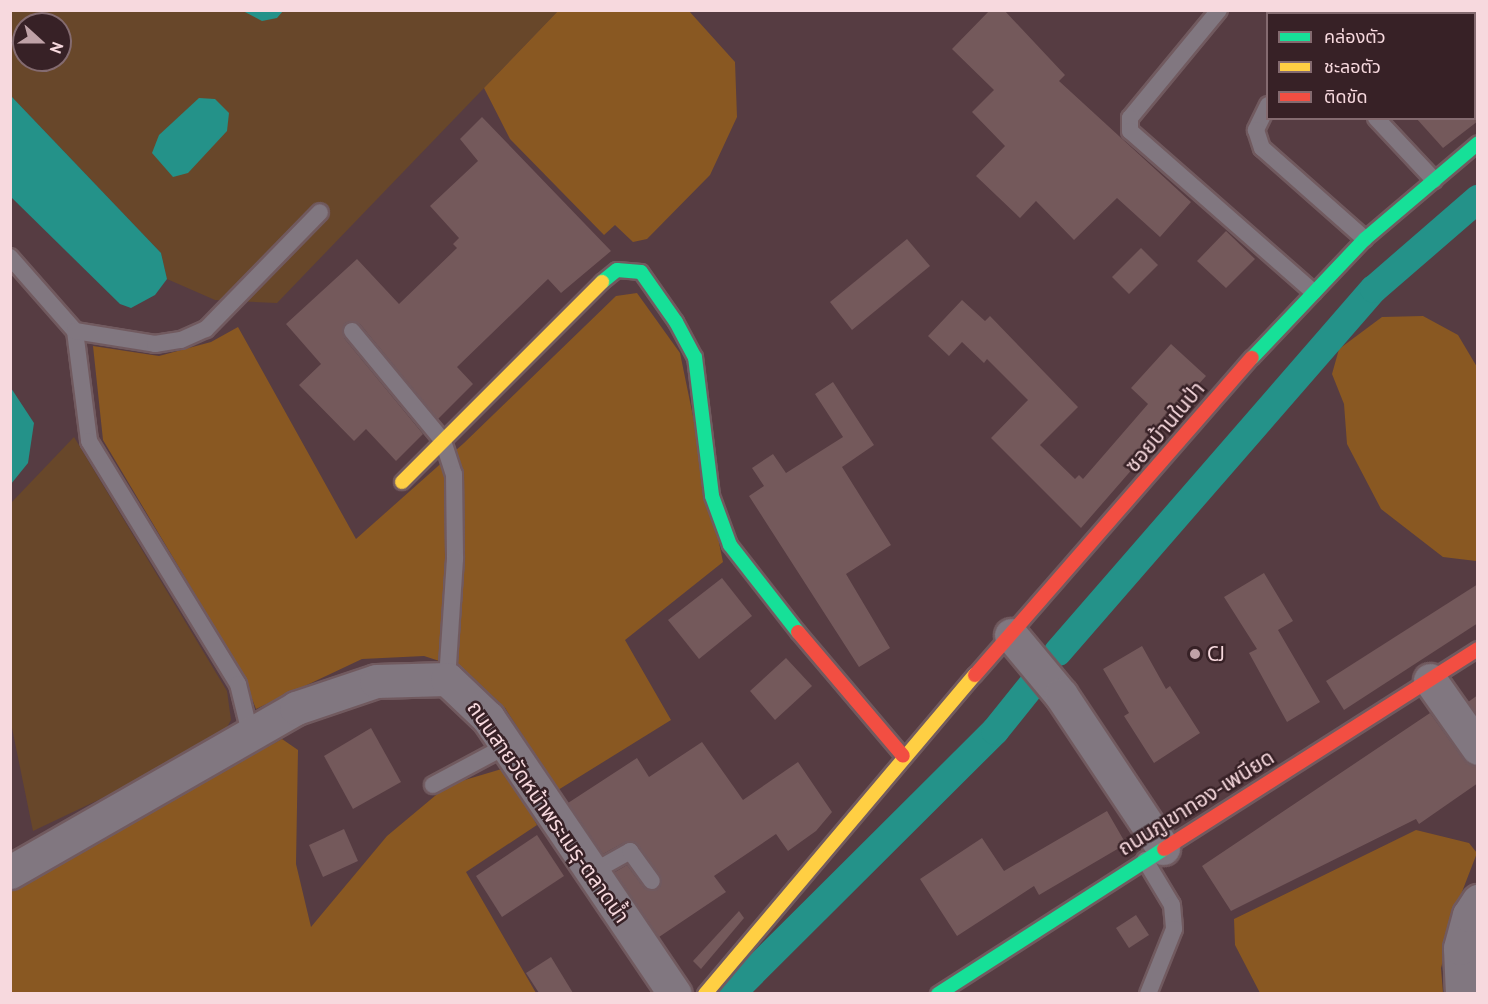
<!DOCTYPE html>
<meta charset="utf-8">
<style>
body{margin:0}
#map{position:relative;width:1488px;height:1004px;overflow:hidden;background:#563c42;font-family:"PT Sans","Noto Sans Thai",sans-serif}
div>[style]{position:absolute}
[style*='--x']{left:calc(var(--x)*1px);top:calc(var(--y)*1px);width:calc(var(--w)*1px);rotate:calc(var(--a)*1deg)}
.green>*{inset:0;background:#68472a}
.forest>*{inset:0;background:#895822}
.water>*{inset:0;background:#249289}
.canal>*{height:28px;margin:-14px;padding:0 14px;transform-origin:14px;border-radius:14px;background:#249289}
.building>*{inset:0;background:#74595b}
.roads{filter:drop-shadow(2px 0 #715a5f) drop-shadow(-2px 0 #715a5f) drop-shadow(0 2px #715a5f) drop-shadow(0 -2px #715a5f)}
.lane>*{height:16px;margin:-8px;padding:0 8px;transform-origin:8px;border-radius:8px;background:#817780}
.street>*{height:33px;margin:-16.5px;padding:0 16.5px;transform-origin:16.5px;border-radius:16.5px;background:#817780}
.fast>*{height:14px;margin:-7px;padding:0 7px;transform-origin:7px;border-radius:7px;background:#16e098}
.slow>*{height:14px;margin:-7px;padding:0 7px;transform-origin:7px;border-radius:7px;background:#ffcf43}
.jam>*{height:14px;margin:-7px;padding:0 7px;transform-origin:7px;border-radius:7px;background:#f24e42}
.dots>*{width:16px;height:16px;translate:-50% -50%;box-sizing:border-box;border:3px solid #372126;border-radius:50%}
span{translate:-50% -50%;white-space:nowrap;text-align:center;line-height:1.15;-webkit-text-stroke:5px #372126;paint-order:stroke}
.street-label{font-size:21px;color:#f7d9de}
.poi-label{font-size:21px;color:#f7d9de}
.left{translate:0 -50%;text-align:left}
.frame{position:absolute;inset:0;border:12px solid #f7d9de;pointer-events:none}
.legend{position:absolute;left:1266px;top:12px;width:210px;height:108px;box-sizing:border-box;background:#372126;border:2px solid #846b70;margin:0;padding:8px 10px;list-style:none;font-size:18px;color:#f7d9de}
.legend li{display:flex;align-items:center;gap:12px;height:30px}
.legend b{width:30px;border:2px solid #846b70}
.north{position:absolute;left:12px;top:12px;width:60px;height:60px;box-sizing:border-box;background:#372126;border:2px solid #846b70;border-radius:50%;rotate:111deg;font-size:16px;font-weight:700;line-height:24px;text-align:center;color:#f7d9de}
.north::after{content:'';display:block;margin:auto;width:21px;height:27px;background:#bfa2a7;clip-path:polygon(50% 0,100% 100%,50% 72%,0 100%)}
</style>
<div id="map">
<div class="green">
<i style="clip-path:polygon(evenodd,11px 11px,558px 11px,277px 303px,215px 300px,167px 279px,161px 253px,11px 96px,11px 11px,24px 24px,60px 24px,60px 60px,24px 60px,24px 24px)"></i>
<i style="clip-path:polygon(74px 437px,227px 691px,231px 720px,218px 743px,33px 831px,11px 723px,10px 504px)"></i>
</div>
<div class="forest">
<i style="clip-path:polygon(558px 11px,689px 11px,735px 62px,737px 117px,710px 175px,647px 239px,633px 242px,615px 225px,604px 235px,510px 139px,484px 88px)"></i>
<i style="clip-path:polygon(637px 293px,680px 353px,723px 562px,625px 640px,671px 720px,558px 790px,505px 708px,464px 669px,424px 656px,362px 659px,256px 709px,242px 673px,103px 440px,93px 346px,159px 356px,211px 342px,238px 327px,356px 539px,464px 443px,616px 296px)"></i>
<i style="clip-path:polygon(1423px 316px,1458px 335px,1477px 367px,1476px 561px,1443px 557px,1381px 509px,1347px 444px,1344px 404px,1332px 374px,1339px 349px,1382px 317px)"></i>
<i style="clip-path:polygon(282px 739px,298px 750px,296px 864px,311px 927px,387px 836px,448px 785px,505px 768px,537px 825px,466px 872px,536px 993px,11px 993px,10px 884px)"></i>
<i style="clip-path:polygon(1416px 830px,1469px 843px,1477px 853px,1460px 897px,1441px 968px,1443px 993px,1260px 993px,1235px 945px,1234px 919px)"></i>
</div>
<div class="water">
<i style="clip-path:polygon(243px 11px,243px 10px,283px 11px,277px 18px,262px 21px)"></i>
<i style="clip-path:polygon(11px 96px,161px 253px,167px 279px,155px 295px,131px 308px,120px 304px,11px 197px)"></i>
<i style="clip-path:polygon(199px 98px,215px 99px,229px 113px,227px 131px,188px 173px,173px 177px,152px 153px,159px 135px)"></i>
<i style="clip-path:polygon(11px 388px,34px 423px,28px 463px,11px 484px)"></i>
</div>
<div class="canal">
<i style="--x:1058;--y:652;--w:481;--a:-49"></i>
<i style="--x:1374;--y:289;--w:138;--a:-40.9"></i>
<i style="--x:731;--y:994;--w:373;--a:-44.9"></i>
<i style="--x:995;--y:731;--w:59;--a:-51.2"></i>
</div>
<div class="building">
<i style="clip-path:polygon(990px 10px,1004px 10px,1065px 75px,1059px 81px,1191px 202px,1160px 237px,1117px 198px,1074px 240px,1036px 201px,1020px 218px,976px 176px,1005px 146px,972px 112px,994px 90px,952px 49px)"></i>
<i style="clip-path:polygon(482px 117px,611px 251px,561px 293px,548px 279px,457px 367px,473px 384px,438px 419px,360px 324px,351px 321px,345px 323px,344px 338px,423px 434px,396px 461px,366px 429px,354px 441px,299px 385px,321px 364px,286px 324px,357px 259px,399px 304px,457px 248px,453px 244px,459px 238px,430px 206px,478px 161px,460px 139px)"></i>
<i style="clip-path:polygon(1416px 118px,1478px 118px,1478px 121px,1443px 148px)"></i>
<i style="clip-path:polygon(1226px 231px,1255px 259px,1226px 288px,1197px 261px)"></i>
<i style="clip-path:polygon(907px 239px,930px 266px,852px 330px,830px 302px)"></i>
<i style="clip-path:polygon(1141px 248px,1158px 265px,1129px 294px,1112px 277px)"></i>
<i style="clip-path:polygon(962px 300px,985px 321px,990px 316px,1078px 407px,1040px 445px,1075px 479px,1079px 475px,1083px 479px,1148px 404px,1131px 388px,1171px 344px,1206px 376px,1143px 446px,1148px 451px,1081px 528px,991px 438px,1028px 400px,987px 359px,984px 363px,962px 342px,949px 356px,928px 336px)"></i>
<i style="clip-path:polygon(833px 382px,874px 445px,842px 467px,891px 545px,846px 574px,890px 648px,859px 667px,749px 496px,764px 486px,752px 468px,773px 454px,786px 473px,843px 437px,815px 394px)"></i>
<i style="clip-path:polygon(1264px 573px,1293px 621px,1278px 630px,1320px 702px,1287px 722px,1249px 653px,1257px 649px,1224px 597px)"></i>
<i style="clip-path:polygon(722px 578px,752px 616px,699px 659px,668px 620px)"></i>
<i style="clip-path:polygon(1478px 584px,1478px 623px,1344px 710px,1326px 681px)"></i>
<i style="clip-path:polygon(1142px 646px,1166px 689px,1170px 686px,1200px 733px,1154px 763px,1124px 716px,1129px 713px,1103px 669px)"></i>
<i style="clip-path:polygon(786px 658px,812px 686px,775px 720px,750px 691px)"></i>
<i style="clip-path:polygon(1478px 695px,1478px 715px,1468px 702px)"></i>
<i style="clip-path:polygon(1430px 713px,1463px 759px,1478px 766px,1478px 783px,1419px 824px,1416px 819px,1231px 911px,1202px 866px)"></i>
<i style="clip-path:polygon(371px 728px,401px 782px,353px 809px,324px 756px)"></i>
<i style="clip-path:polygon(702px 742px,743px 800px,798px 762px,832px 812px,816px 831px,788px 851px,776px 834px,714px 876px,726px 892px,659px 937px,615px 872px,627px 865px,644px 888px,653px 891px,661px 886px,660px 875px,634px 841px,625px 842px,603px 854px,568px 803px,637px 758px,649px 777px)"></i>
<i style="clip-path:polygon(1107px 811px,1126px 844px,1039px 895px,1034px 886px,957px 936px,920px 879px,982px 838px,1004px 871px)"></i>
<i style="clip-path:polygon(344px 829px,358px 861px,323px 877px,309px 845px)"></i>
<i style="clip-path:polygon(537px 835px,564px 876px,502px 917px,476px 876px)"></i>
<i style="clip-path:polygon(739px 911px,744px 918px,701px 969px,693px 961px)"></i>
<i style="clip-path:polygon(1136px 915px,1149px 935px,1129px 948px,1116px 928px)"></i>
<i style="clip-path:polygon(551px 957px,573px 993px,539px 993px,526px 973px)"></i>
</div>
<div class="roads">
<div class="lane">
<i style="--x:1219;--y:10;--w:140;--a:129.5"></i>
<i style="--x:1130;--y:118;--w:13;--a:90"></i>
<i style="--x:1130;--y:131;--w:244;--a:41.3"></i>
<i style="--x:1268;--y:105;--w:28;--a:116"></i>
<i style="--x:1256;--y:130;--w:19;--a:72"></i>
<i style="--x:1262;--y:148;--w:137;--a:41.5"></i>
<i style="--x:1376;--y:118;--w:85;--a:46.9"></i>
<i style="--x:10;--y:257;--w:98;--a:48.7"></i>
<i style="--x:75;--y:331;--w:111;--a:82.7"></i>
<i style="--x:89;--y:441;--w:285;--a:58.5"></i>
<i style="--x:238;--y:684;--w:50;--a:76.2"></i>
<i style="--x:75;--y:331;--w:81;--a:9.2"></i>
<i style="--x:155;--y:344;--w:26;--a:-9"></i>
<i style="--x:181;--y:340;--w:27;--a:-24"></i>
<i style="--x:206;--y:329;--w:163;--a:-45.7"></i>
<i style="--x:352;--y:331;--w:143;--a:50.4"></i>
<i style="--x:443;--y:441;--w:35;--a:72"></i>
<i style="--x:454;--y:474;--w:85;--a:89.3"></i>
<i style="--x:455;--y:559;--w:120;--a:93.8"></i>
<i style="--x:433;--y:785;--w:83;--a:-28.1"></i>
<i style="--x:1145;--y:860;--w:52;--a:59"></i>
<i style="--x:1172;--y:905;--w:24;--a:85"></i>
<i style="--x:1174;--y:929;--w:70;--a:111.8"></i>
<i style="--x:591;--y:873;--w:45;--a:-29.4"></i>
<i style="--x:630;--y:851;--w:37;--a:54"></i>
</div>
<div class="street">
<i style="--x:1011;--y:635;--w:78;--a:50.2"></i>
<i style="--x:1061;--y:695;--w:184;--a:56.3"></i>
<i style="--x:1430;--y:680;--w:83;--a:54.8"></i>
<i style="--x:10;--y:872;--w:330;--a:-29.8"></i>
<i style="--x:296;--y:708;--w:84;--a:-18.6"></i>
<i style="--x:376;--y:681;--w:71;--a:-1.6"></i>
<i style="--x:447;--y:679;--w:57;--a:43.6"></i>
<i style="--x:488;--y:718;--w:333;--a:55.9"></i>
<i style="--x:1462;--y:994;--w:46;--a:-92.5"></i>
<i style="--x:1460;--y:948;--w:34;--a:-75"></i>
<i style="--x:1469;--y:915;--w:17;--a:-57"></i>
</div>
<div class="fast">
<i style="--x:602;--y:282;--w:19;--a:-39"></i>
<i style="--x:617;--y:270;--w:24;--a:5"></i>
<i style="--x:641;--y:272;--w:61;--a:55"></i>
<i style="--x:676;--y:322;--w:40;--a:62"></i>
<i style="--x:695;--y:357;--w:140;--a:83"></i>
<i style="--x:712;--y:496;--w:52;--a:69.8"></i>
<i style="--x:730;--y:545;--w:110;--a:52"></i>
<i style="--x:1252;--y:358;--w:164;--a:-46.5"></i>
<i style="--x:1365;--y:239;--w:148;--a:-40.3"></i>
<i style="--x:938;--y:994;--w:269;--a:-32.7"></i>
</div>
<div class="slow">
<i style="--x:402;--y:482;--w:283;--a:-45"></i>
<i style="--x:705;--y:994;--w:418;--a:-49.8"></i>
</div>
<div class="jam">
<i style="--x:798;--y:632;--w:162;--a:49.7"></i>
<i style="--x:975;--y:675;--w:421;--a:-48.9"></i>
<i style="--x:1164;--y:849;--w:372;--a:-32.5"></i>
</div>
</div>
<div class="dots">
<i style="left:1195px;top:654px;background:#bfa2a7"></i>
</div>
<div class="street-label">
<span style="left:1165px;top:427px;rotate:-50deg">ซอยบ้านในป่า</span>
<span style="left:1196px;top:803px;rotate:-32deg">ถนนภูเขาทอง-เพนียด</span>
<span style="left:548px;top:812px;rotate:55deg">ถนนสายวัดหน้าพระเมรุ-ตลาดน้ำ</span>
</div>
<div class="poi-label">
<span class="left" style="left:1207px;top:654px">CJ</span>
</div>
<div class="frame"></div>
<ul class="legend">
<li><b style="height:8px;background:#16e098"></b>คล่องตัว</li>
<li><b style="height:8px;background:#ffcf43"></b>ชะลอตัว</li>
<li><b style="height:8px;background:#f24e42"></b>ติดขัด</li>
</ul>
<div class="north">N</div>
</div>
